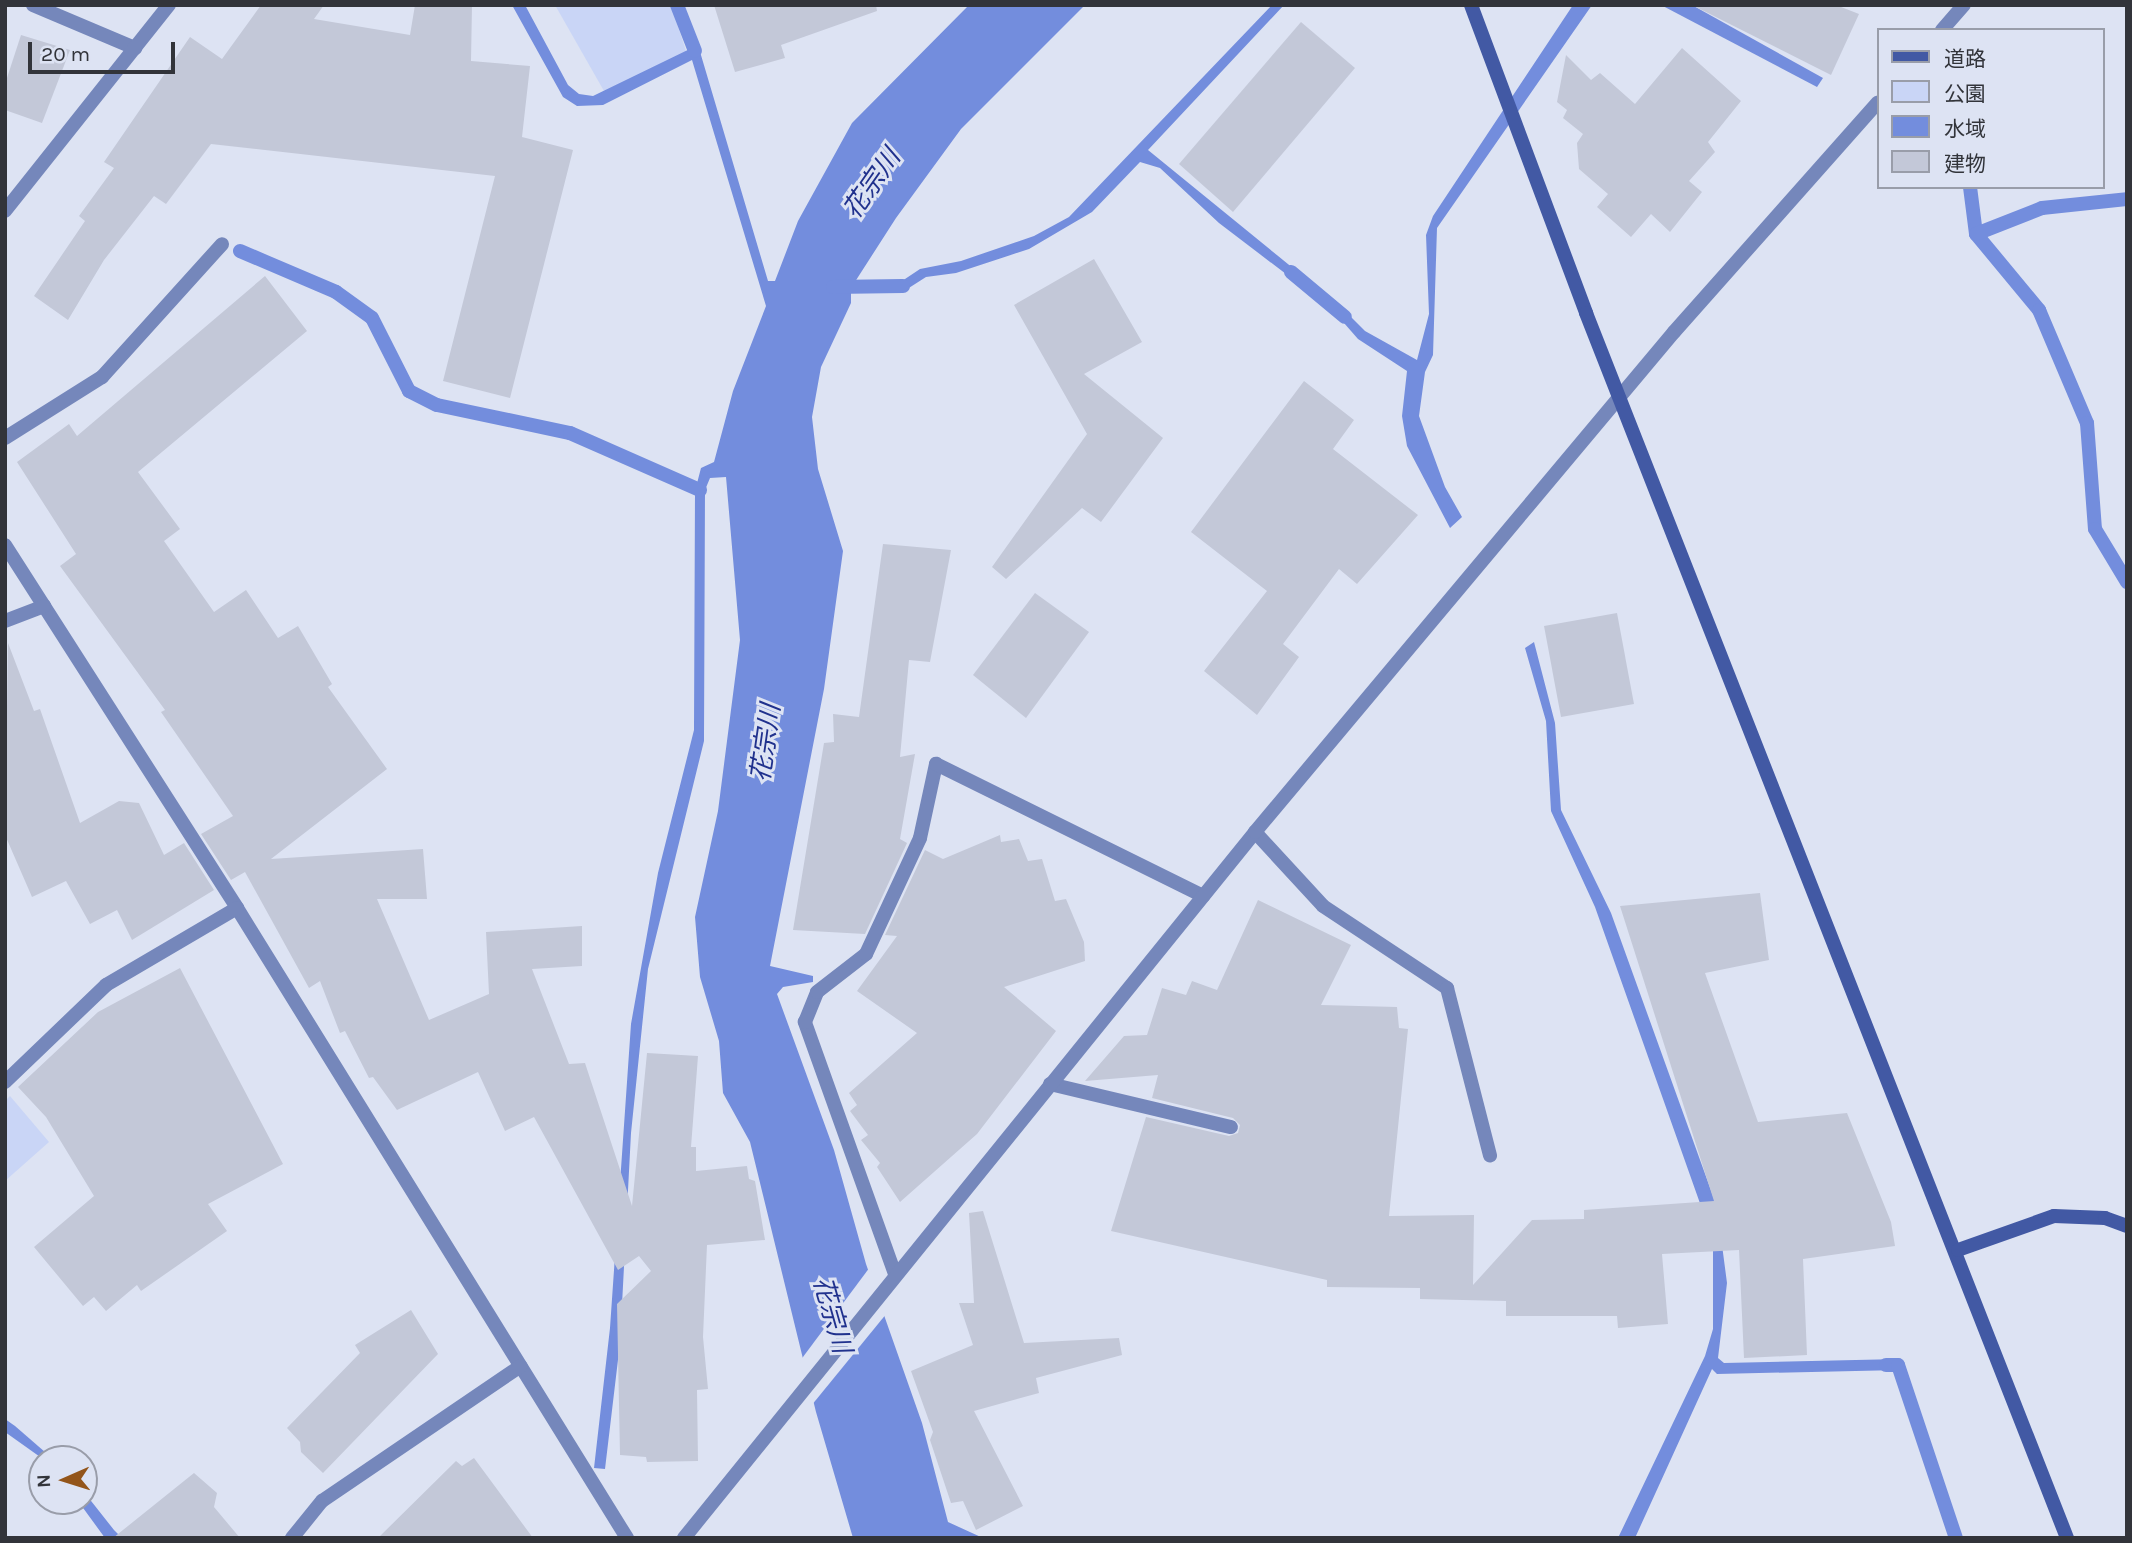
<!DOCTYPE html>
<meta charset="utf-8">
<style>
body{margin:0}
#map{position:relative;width:2132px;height:1543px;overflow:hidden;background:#dde3f3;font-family:Karla,"Noto Sans JP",sans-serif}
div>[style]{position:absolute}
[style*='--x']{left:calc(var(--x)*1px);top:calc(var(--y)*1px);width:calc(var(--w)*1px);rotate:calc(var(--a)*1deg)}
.green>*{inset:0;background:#c9d5f6}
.water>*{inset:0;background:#738ddd}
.pier>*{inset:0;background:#dde3f3}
.stream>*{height:14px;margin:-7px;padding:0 7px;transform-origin:7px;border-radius:7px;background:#738ddd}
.building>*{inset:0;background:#c3c8d8}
.street>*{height:14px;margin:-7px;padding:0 7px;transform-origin:7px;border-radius:7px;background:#7587bb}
.secondary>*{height:14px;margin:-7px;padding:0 7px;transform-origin:7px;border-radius:7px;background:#4259a4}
span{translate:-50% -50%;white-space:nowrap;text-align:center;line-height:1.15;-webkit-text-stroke:6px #dde3f3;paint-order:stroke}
.water-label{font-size:26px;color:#20318d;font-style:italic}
.frame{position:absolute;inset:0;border:7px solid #32343a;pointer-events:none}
.legend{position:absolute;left:1877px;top:28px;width:228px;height:161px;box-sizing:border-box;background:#dde3f3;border:2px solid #999da9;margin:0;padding:9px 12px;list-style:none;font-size:21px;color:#32343a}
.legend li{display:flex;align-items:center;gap:14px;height:35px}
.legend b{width:35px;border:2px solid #999da9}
.north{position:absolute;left:28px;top:1445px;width:70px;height:70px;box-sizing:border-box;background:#dde3f3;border:2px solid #999da9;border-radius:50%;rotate:267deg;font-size:19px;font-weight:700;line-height:28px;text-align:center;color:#32343a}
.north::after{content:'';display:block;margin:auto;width:24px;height:32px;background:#93551a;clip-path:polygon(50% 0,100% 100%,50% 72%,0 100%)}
.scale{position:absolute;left:28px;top:42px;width:147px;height:32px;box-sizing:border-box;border:4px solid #32343a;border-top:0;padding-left:9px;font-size:21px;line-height:24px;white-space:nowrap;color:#32343a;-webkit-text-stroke:5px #dde3f3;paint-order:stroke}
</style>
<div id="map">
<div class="green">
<i style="clip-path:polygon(555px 5px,671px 5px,688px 57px,604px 91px)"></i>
<i style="clip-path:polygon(10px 1096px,49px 1142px,5px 1181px,5px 1101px)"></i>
</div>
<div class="water">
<i style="clip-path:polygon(512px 5px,525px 5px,568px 85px,579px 94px,593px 96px,698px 45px,768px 281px,775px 281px,798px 221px,852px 123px,969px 5px,1085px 5px,961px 129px,896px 218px,851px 288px,851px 303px,821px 367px,812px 417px,818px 469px,843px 551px,824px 689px,770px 966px,813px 976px,813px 982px,783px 987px,777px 994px,834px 1150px,866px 1264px,922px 1423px,948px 1522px,983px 1538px,853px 1538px,816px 1412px,750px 1142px,723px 1093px,719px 1041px,700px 977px,695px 917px,718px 811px,740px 640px,726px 477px,710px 478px,705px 490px,704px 741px,648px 969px,631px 1133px,620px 1343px,605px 1469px,594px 1468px,610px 1328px,631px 1024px,658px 873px,694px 730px,695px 491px,701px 468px,714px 462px,733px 391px,766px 306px,692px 60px,603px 105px,577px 106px,563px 97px)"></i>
<i style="clip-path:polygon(1272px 5px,1284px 5px,1148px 150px,1310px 282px,1303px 287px,1219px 223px,1160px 168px,1140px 162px,1092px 212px,1029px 249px,956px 273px,926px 277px,901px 293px,887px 293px,887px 285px,899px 283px,920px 269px,961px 261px,1034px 236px,1069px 217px)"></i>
<i style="clip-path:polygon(1573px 5px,1592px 5px,1437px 228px,1433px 355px,1425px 372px,1419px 416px,1445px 487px,1462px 517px,1450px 528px,1407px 446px,1402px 416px,1407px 371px,1358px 339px,1330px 307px,1334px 300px,1365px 331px,1417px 360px,1429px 314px,1426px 235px,1433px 216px)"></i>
<i style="clip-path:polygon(1661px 5px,1692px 5px,1823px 78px,1817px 87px)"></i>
<i style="clip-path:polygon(1534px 642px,1555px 723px,1561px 810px,1611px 913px,1717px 1207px,1727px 1283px,1718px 1358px,1724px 1363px,1900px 1359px,1900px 1370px,1717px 1374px,1712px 1369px,1635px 1538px,1618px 1538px,1705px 1356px,1713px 1329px,1713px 1240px,1595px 907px,1551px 811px,1546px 721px,1525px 648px)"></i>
<i style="clip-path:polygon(5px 1419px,15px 1426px,53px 1459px,43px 1459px,5px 1432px)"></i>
<i style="clip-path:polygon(84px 1492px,114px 1530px,122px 1538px,105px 1538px,78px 1501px,84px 1501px)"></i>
</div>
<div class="pier">
<i style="clip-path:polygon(870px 1267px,887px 1313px,811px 1406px,800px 1361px)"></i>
</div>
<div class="stream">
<i style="--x:677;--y:5;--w:49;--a:68.6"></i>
<i style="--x:1970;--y:187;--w:47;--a:82.7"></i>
<i style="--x:1976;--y:234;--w:99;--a:50.3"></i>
<i style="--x:2039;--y:310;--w:123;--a:67"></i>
<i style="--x:2087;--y:423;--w:106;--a:85.7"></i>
<i style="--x:2095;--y:529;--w:62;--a:58.9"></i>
<i style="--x:1976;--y:234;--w:71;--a:-21.5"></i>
<i style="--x:2042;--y:208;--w:85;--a:-6"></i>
<i style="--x:240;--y:251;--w:104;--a:23.1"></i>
<i style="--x:336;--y:292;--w:44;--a:35.8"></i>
<i style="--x:372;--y:318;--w:82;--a:63.1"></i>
<i style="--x:409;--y:391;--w:31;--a:27"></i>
<i style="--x:437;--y:405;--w:136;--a:11.9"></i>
<i style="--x:570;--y:433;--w:142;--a:23.7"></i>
<i style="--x:1291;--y:272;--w:70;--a:39.8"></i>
<i style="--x:833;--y:287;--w:70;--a:-0.8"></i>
<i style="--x:1886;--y:1365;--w:12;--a:0"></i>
<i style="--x:1898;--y:1365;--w:182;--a:71.5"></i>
</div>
<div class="building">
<i style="clip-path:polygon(261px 5px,324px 5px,314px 19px,410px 35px,415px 5px,472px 5px,471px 61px,530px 66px,522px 137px,573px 150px,510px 398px,443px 381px,495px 176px,211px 144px,166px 204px,154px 196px,104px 260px,68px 320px,34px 296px,85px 221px,79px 216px,114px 168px,104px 162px,190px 37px,222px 59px)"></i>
<i style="clip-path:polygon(714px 5px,876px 5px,877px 11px,781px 45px,785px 58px,735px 72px)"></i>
<i style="clip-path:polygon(1692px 5px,1836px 5px,1859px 14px,1831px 75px)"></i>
<i style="clip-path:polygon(1301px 22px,1355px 68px,1233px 212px,1179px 164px)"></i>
<i style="clip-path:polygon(21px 35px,70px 50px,42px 123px,5px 110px,5px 84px)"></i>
<i style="clip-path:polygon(1682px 48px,1741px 101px,1708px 142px,1715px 152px,1689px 181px,1702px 192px,1670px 232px,1651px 214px,1631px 237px,1597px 207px,1608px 194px,1579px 169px,1577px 143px,1583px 134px,1563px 118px,1567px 110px,1557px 102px,1566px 55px,1591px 80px,1600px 73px,1635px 104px)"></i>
<i style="clip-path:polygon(1094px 259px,1142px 342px,1084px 374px,1163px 438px,1101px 522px,1082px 508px,1006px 579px,992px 567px,1087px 434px,1014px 305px)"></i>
<i style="clip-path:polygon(265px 276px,307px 331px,138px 472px,180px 529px,164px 541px,214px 612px,246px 590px,278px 638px,298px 626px,332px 684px,328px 687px,387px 769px,271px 859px,423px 849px,427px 899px,377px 899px,429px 1020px,489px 994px,486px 932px,582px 926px,582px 966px,532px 969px,569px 1064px,585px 1063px,632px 1206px,647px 1053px,698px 1056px,691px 1147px,696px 1147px,696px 1171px,747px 1166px,749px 1179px,755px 1181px,765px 1240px,707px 1245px,703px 1337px,708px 1389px,697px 1390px,698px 1461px,647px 1462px,646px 1457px,620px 1455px,617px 1304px,651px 1271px,639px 1256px,618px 1270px,534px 1117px,505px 1131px,478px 1072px,397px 1110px,373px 1077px,369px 1078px,345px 1031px,340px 1033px,320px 981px,309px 988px,245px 872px,231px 880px,201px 834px,233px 816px,161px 712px,165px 710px,60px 566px,76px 554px,17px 462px,69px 424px,77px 436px)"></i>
<i style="clip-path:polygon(1304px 381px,1354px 420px,1333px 449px,1418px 515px,1357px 584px,1339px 569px,1283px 644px,1299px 657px,1257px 715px,1204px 671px,1267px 591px,1191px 532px)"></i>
<i style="clip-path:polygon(883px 544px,951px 550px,930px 662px,909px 660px,900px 757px,915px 754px,900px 839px,907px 843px,865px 934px,793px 930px,824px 743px,834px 742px,833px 714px,859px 717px)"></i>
<i style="clip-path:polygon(1035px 593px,1089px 632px,1026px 718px,973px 675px)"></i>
<i style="clip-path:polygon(1617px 613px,1634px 704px,1561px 717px,1544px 626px)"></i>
<i style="clip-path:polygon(8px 643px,34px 711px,40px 709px,80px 823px,119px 801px,139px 803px,164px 855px,184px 843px,214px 890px,132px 940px,117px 910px,90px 924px,66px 881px,32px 897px,5px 835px)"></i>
<i style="clip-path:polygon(1000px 835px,1001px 842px,1019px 839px,1028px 861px,1042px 859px,1055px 901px,1066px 899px,1084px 942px,1085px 961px,1004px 987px,1056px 1031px,977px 1134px,900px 1202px,877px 1167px,880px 1163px,861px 1140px,868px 1135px,850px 1111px,857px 1105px,849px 1093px,917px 1033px,857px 991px,897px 936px,885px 935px,925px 850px,943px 859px)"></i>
<i style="clip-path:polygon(1760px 893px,1769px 960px,1705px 973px,1758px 1122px,1847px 1113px,1891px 1222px,1895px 1246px,1803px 1259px,1807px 1355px,1744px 1358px,1739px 1250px,1662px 1254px,1668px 1324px,1618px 1328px,1617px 1316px,1506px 1316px,1506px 1301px,1420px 1299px,1420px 1288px,1327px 1287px,1327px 1280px,1111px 1231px,1146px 1117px,1229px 1136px,1238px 1133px,1240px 1125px,1233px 1118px,1152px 1098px,1158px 1075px,1085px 1081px,1124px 1036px,1147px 1035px,1162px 988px,1186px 995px,1192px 981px,1217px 990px,1258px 900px,1351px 945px,1321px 1005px,1397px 1007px,1399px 1028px,1408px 1029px,1389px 1216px,1474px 1215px,1473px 1285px,1532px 1220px,1584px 1219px,1584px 1210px,1714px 1201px,1620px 906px)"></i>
<i style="clip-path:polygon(180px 968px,283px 1164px,208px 1204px,227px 1231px,141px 1291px,137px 1285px,106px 1311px,94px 1297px,83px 1306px,34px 1247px,94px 1196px,46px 1117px,18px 1087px,98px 1012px)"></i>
<i style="clip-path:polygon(983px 1211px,1024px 1343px,1119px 1338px,1122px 1355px,1036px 1378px,1039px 1393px,974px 1411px,1023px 1506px,976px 1530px,963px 1501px,951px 1503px,930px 1440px,933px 1432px,911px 1371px,973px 1345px,959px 1303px,974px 1303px,969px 1213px)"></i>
<i style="clip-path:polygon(411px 1310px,438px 1354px,323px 1473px,301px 1452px,300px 1442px,287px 1428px,360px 1353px,355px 1345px)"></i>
<i style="clip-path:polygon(474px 1458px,533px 1538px,378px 1538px,456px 1461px,462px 1466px)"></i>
<i style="clip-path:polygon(194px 1473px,217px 1493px,214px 1507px,240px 1538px,113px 1538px)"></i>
</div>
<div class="street">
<i style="--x:33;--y:5;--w:111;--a:22.9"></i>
<i style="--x:1942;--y:30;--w:33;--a:-49"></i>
<i style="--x:5;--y:211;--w:263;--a:-51.5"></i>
<i style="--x:5;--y:438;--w:115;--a:-32.2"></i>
<i style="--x:102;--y:377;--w:179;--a:-47.9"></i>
<i style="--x:5;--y:545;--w:431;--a:57.4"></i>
<i style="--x:237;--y:908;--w:741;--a:58.24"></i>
<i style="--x:5;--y:621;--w:42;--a:-21"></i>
<i style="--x:1255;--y:832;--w:100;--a:47.4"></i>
<i style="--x:1323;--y:906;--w:149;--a:33.5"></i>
<i style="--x:1447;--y:988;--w:173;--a:75.6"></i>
<i style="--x:5;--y:1082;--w:140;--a:-43.8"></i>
<i style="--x:106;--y:985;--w:152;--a:-30.4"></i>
<i style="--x:1050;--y:1084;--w:186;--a:13.4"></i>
<i style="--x:895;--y:1274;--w:268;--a:-109.7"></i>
<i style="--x:805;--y:1022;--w:32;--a:-68"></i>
<i style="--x:817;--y:992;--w:62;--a:-37.8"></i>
<i style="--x:866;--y:954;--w:128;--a:-65"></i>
<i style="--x:920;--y:838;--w:76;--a:-77.8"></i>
<i style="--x:936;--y:764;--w:298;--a:26.3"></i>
<i style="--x:292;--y:1538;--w:48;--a:-51"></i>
<i style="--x:322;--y:1501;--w:240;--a:-34.2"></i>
<i style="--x:684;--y:1538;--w:908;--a:-51.03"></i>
<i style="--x:1255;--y:832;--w:652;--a:-50.04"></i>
<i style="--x:1674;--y:332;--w:307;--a:-48.4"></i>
</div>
<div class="secondary">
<i style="--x:1471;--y:5;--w:329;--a:69.5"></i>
<i style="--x:1586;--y:313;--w:1316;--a:68.56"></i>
<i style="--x:1958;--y:1250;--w:102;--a:-19.5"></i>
<i style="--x:2054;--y:1216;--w:51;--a:2.2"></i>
<i style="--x:2105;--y:1218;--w:23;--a:20"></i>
</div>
<div class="water-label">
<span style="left:872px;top:184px;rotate:-55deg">花宗川</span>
<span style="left:766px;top:743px;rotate:-82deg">花宗川</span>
<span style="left:832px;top:1315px;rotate:74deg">花宗川</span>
</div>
<div class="frame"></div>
<ul class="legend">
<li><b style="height:9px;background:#4259a4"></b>道路</li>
<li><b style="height:19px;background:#c9d5f6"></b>公園</li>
<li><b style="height:19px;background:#738ddd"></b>水域</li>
<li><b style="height:19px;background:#c3c8d8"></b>建物</li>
</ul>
<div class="north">N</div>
<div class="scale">20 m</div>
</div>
